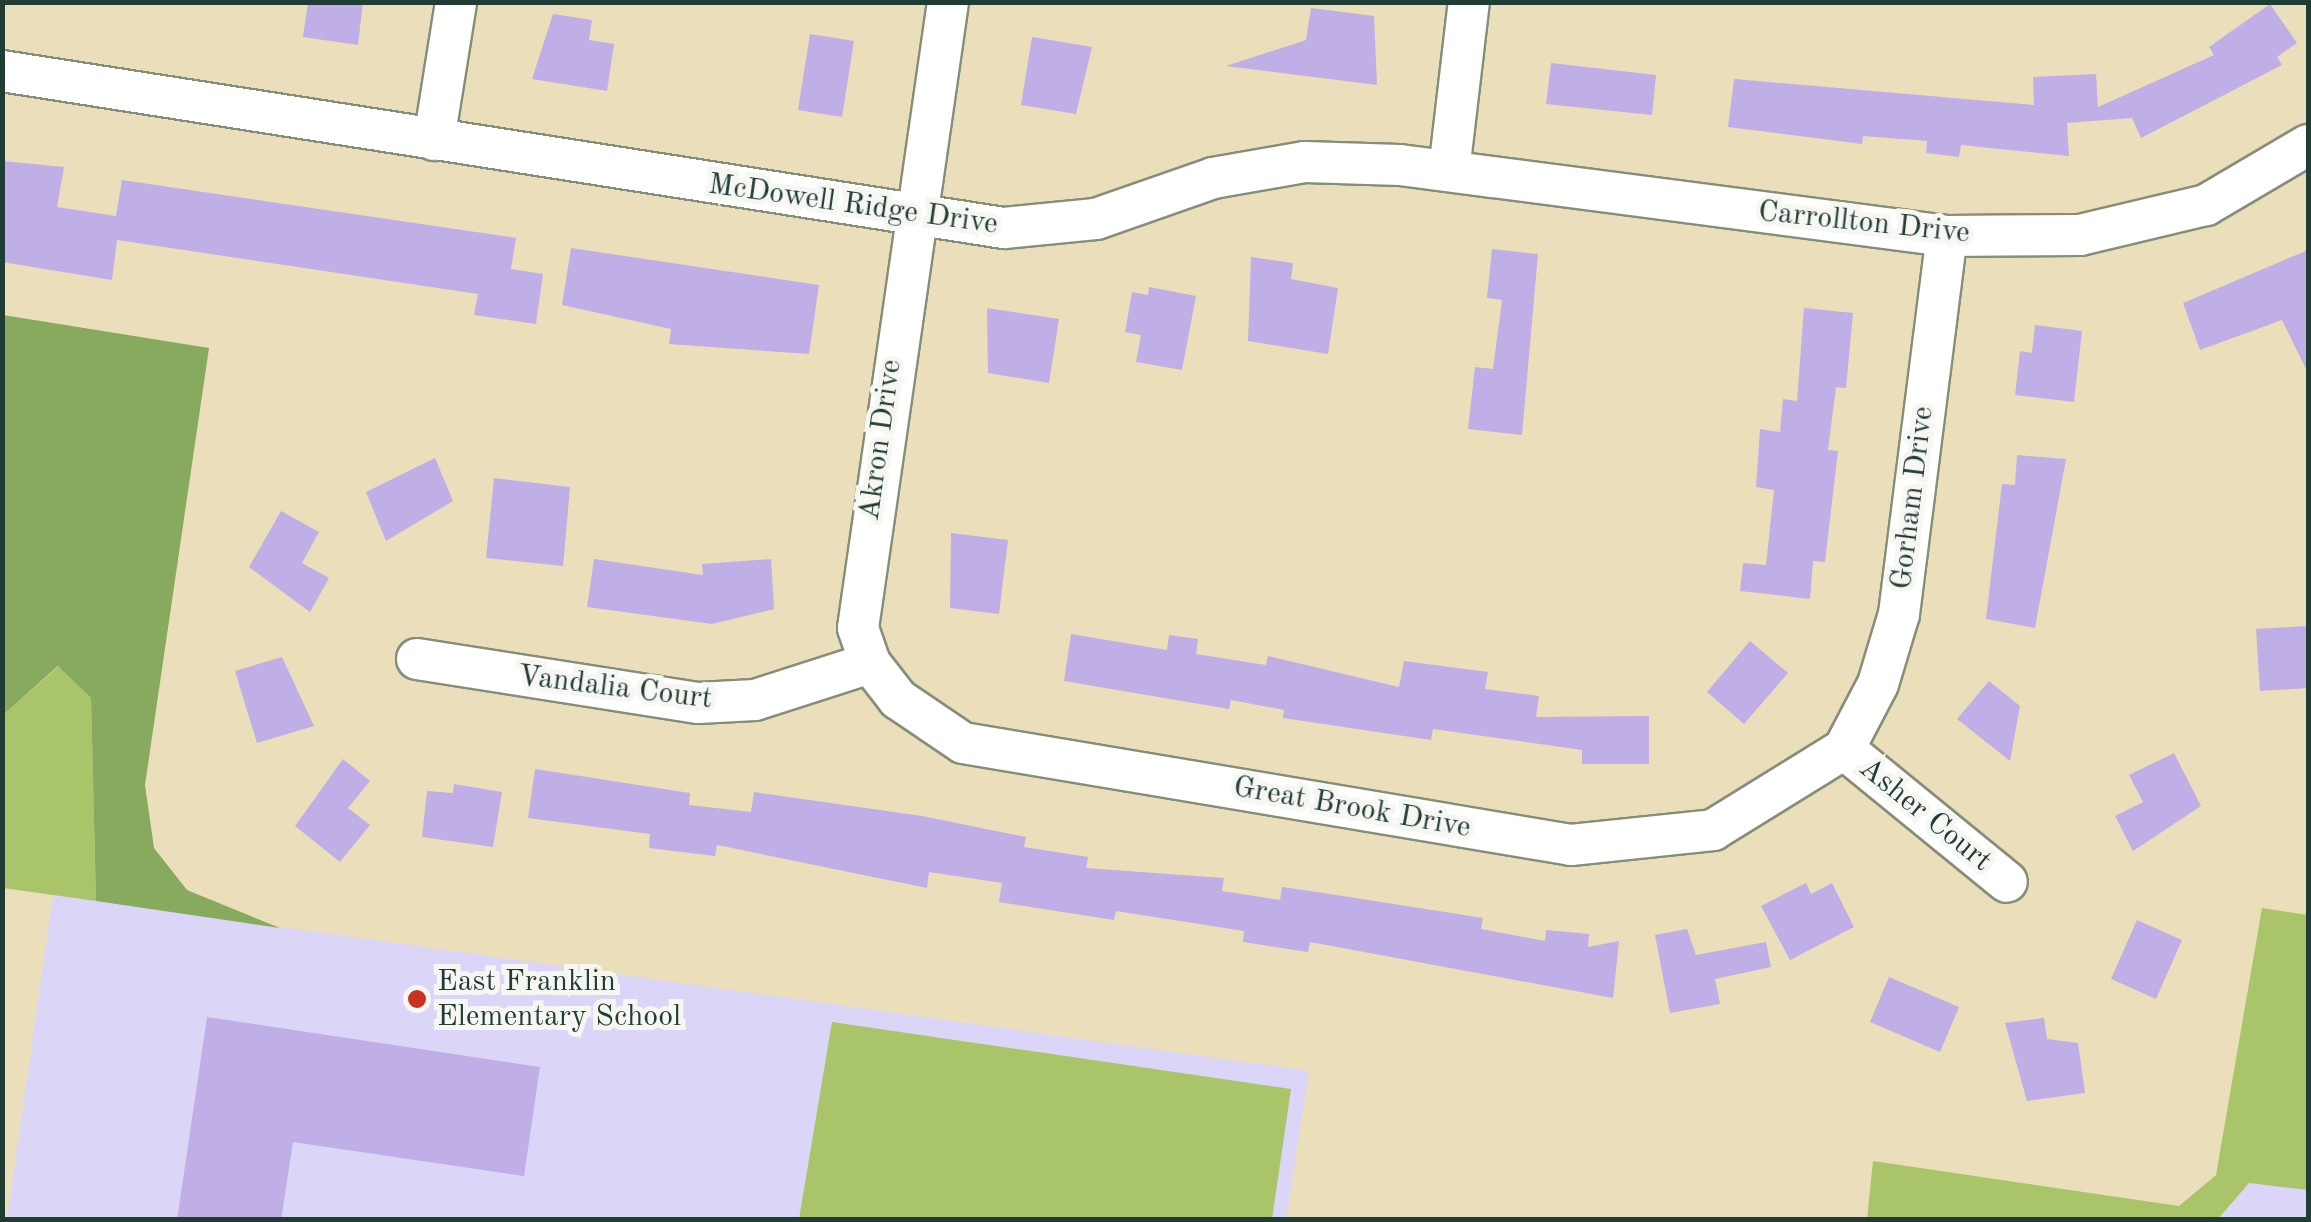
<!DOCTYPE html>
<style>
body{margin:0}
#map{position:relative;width:2311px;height:1222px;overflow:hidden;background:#ebdebb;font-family:"Old Standard TT",serif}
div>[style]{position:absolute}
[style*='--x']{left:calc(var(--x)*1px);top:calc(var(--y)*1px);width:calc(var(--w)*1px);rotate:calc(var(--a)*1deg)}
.built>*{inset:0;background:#dbd6f7}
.green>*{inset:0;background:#aac46a}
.forest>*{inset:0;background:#87aa5e}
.building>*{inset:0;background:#c0aee6}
.roads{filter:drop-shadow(2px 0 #858e78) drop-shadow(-2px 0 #858e78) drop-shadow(0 2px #858e78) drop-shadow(0 -2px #858e78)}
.minor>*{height:40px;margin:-20px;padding:0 20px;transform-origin:20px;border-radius:20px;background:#fff}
.dots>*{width:28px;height:28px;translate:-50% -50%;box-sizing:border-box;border:5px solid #f6f6f2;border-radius:50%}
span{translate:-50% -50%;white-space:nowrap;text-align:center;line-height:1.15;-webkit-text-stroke:10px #f6f6f2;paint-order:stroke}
.street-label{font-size:30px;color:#1f3d34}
.poi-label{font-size:30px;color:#1f3d34}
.left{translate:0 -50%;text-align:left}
.frame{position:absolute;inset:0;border:5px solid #1f3d34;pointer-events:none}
</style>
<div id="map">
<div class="built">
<i style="clip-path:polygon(53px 895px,1309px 1071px,1286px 1219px,7px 1220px)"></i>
<i style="clip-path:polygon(2249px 1182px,2308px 1190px,2308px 1219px,2218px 1220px)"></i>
</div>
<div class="green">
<i style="clip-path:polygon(59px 666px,91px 698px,96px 901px,3px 888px,3px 715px)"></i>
<i style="clip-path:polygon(2262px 908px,2308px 915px,2308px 1190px,2249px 1183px,2218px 1219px,1867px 1219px,1873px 1161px,2179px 1206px,2216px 1175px)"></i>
<i style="clip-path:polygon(832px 1022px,1291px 1089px,1272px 1219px,799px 1219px)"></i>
</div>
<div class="forest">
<i style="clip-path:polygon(3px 315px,209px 348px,145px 785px,154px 848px,187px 890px,280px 928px,96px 901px,91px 698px,58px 666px,3px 715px)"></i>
</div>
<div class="building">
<i style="clip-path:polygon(308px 2px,363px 2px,358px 45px,303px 37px)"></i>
<i style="clip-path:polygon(2270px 4px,2297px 43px,2277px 57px,2282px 65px,2141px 138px,2132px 118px,2067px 123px,2069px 156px,1961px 145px,1959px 157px,1926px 153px,1927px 141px,1863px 136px,1862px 144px,1728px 127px,1734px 79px,2034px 105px,2033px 77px,2096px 74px,2098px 107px,2214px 55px,2209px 47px)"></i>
<i style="clip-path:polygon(1311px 8px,1374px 16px,1377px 85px,1226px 66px,1306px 40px)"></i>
<i style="clip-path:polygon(553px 14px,592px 20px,589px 40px,614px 44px,607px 91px,532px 79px)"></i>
<i style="clip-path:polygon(810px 34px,854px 41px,842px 117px,798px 110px)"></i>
<i style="clip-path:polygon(1032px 37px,1092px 47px,1076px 114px,1021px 105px)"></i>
<i style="clip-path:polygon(1551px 63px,1656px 75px,1652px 115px,1546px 104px)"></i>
<i style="clip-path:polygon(2px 161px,64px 167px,57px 207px,116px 216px,122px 180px,516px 238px,511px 269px,543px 274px,536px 324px,474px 315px,478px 294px,117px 240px,112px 280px,2px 262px)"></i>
<i style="clip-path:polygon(571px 248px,819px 285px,809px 354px,669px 344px,671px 329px,562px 305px)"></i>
<i style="clip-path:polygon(1492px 249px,1538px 254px,1522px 435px,1468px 429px,1475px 367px,1493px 369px,1502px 300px,1487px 298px)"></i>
<i style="clip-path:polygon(2308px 250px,2308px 373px,2282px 320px,2200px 350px,2183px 303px)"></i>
<i style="clip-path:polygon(1251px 257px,1293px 263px,1291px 279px,1338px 288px,1328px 354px,1248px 341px)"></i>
<i style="clip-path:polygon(1149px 287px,1196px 296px,1182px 370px,1136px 362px,1141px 335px,1125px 332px,1132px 292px,1148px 295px)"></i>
<i style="clip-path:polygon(987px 308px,1059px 319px,1049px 383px,988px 373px)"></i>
<i style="clip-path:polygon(1804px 308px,1853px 313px,1846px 388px,1836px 387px,1828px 450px,1838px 451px,1825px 562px,1813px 561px,1810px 599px,1740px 591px,1743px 563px,1766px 565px,1774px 490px,1756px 487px,1760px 429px,1780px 432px,1783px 399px,1797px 401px)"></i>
<i style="clip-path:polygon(2035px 325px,2082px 331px,2074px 402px,2015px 395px,2020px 351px,2032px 353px)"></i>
<i style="clip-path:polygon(2017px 455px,2066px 459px,2035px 628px,1986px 619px,2002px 484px,2015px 485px)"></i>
<i style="clip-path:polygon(435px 458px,453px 501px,386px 541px,366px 492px)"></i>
<i style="clip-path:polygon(494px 478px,570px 487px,563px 566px,486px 558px)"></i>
<i style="clip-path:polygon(281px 511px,319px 532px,302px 563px,329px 578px,310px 612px,249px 567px)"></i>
<i style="clip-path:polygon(951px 533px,1008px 540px,999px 614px,950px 608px)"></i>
<i style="clip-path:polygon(594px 559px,703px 575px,702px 564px,771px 559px,774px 609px,712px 624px,587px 607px)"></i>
<i style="clip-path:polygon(2306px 626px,2308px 688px,2260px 691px,2256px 629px)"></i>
<i style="clip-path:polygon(1071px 634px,1167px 650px,1169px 635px,1198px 639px,1196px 654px,1266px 665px,1268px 656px,1399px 687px,1404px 661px,1488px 672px,1485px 689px,1539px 696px,1536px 717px,1649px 716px,1649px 764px,1582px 764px,1582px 750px,1433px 729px,1431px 740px,1283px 718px,1284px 710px,1231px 700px,1229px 709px,1064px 681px)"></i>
<i style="clip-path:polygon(1750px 641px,1788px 673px,1744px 724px,1707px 692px)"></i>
<i style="clip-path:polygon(282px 657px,314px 726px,257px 743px,235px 671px)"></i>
<i style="clip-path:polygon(1989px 681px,2020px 706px,2010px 761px,1957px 719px)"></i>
<i style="clip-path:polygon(2174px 753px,2201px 806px,2133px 851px,2115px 816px,2143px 802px,2129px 775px)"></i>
<i style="clip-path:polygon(343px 759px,370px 781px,348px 808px,370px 825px,340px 862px,295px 826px)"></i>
<i style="clip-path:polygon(535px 769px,690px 793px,689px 805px,751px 812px,754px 792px,922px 816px,1026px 837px,1024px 847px,1088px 857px,1086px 868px,1224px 878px,1222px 891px,1280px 900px,1282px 887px,1317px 892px,1483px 918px,1481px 929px,1545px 941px,1546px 930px,1589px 934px,1588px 947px,1619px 941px,1613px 998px,1310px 942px,1308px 952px,1243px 942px,1244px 931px,1116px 911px,1114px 920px,999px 902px,1002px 883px,929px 872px,927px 888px,717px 845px,715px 856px,649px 848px,650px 834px,528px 818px)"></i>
<i style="clip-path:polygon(454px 784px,502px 792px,493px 847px,422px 837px,427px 791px,453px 793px)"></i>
<i style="clip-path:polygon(1806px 883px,1811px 894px,1832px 883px,1854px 927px,1790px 960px,1761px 906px)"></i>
<i style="clip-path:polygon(2137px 920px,2182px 940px,2156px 999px,2111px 979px)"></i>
<i style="clip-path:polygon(1687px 929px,1696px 955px,1766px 942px,1771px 967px,1715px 979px,1720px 1004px,1670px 1013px,1655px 935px)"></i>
<i style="clip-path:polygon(1889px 977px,1959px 1007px,1940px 1052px,1870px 1022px)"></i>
<i style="clip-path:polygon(207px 1017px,540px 1067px,524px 1176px,293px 1142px,281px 1220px,177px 1220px)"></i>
<i style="clip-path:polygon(2044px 1018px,2047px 1039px,2078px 1043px,2085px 1093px,2027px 1101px,2005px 1023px)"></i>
</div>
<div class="roads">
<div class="minor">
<i style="--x:948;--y:2;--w:632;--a:98.18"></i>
<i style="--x:858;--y:628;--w:37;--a:71"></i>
<i style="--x:870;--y:663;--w:46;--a:52.1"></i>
<i style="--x:898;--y:699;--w:78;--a:34.1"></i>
<i style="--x:963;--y:743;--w:616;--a:9.52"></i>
<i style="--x:1571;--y:845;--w:143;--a:-6"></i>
<i style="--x:1713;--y:830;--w:154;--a:-31.7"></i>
<i style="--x:1844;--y:749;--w:73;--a:-62.4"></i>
<i style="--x:1878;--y:684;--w:73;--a:-73.3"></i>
<i style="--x:1899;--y:614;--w:381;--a:-82.8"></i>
<i style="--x:2;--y:71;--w:1014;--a:8.91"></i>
<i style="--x:1004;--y:228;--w:92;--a:-5.6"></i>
<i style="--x:1096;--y:219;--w:124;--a:-19.3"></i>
<i style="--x:1213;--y:178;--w:93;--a:-9.9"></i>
<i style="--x:1305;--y:162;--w:95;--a:1.8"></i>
<i style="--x:1400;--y:165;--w:552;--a:7.4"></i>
<i style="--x:1947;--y:236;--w:133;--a:-0.4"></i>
<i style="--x:2080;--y:235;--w:130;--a:-13.4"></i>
<i style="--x:2206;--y:205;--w:118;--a:-30.5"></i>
<i style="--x:434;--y:140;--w:140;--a:-80.9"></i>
<i style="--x:1449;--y:171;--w:170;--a:-83.3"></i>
<i style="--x:417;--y:659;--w:284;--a:8.9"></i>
<i style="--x:698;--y:703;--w:57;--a:-3"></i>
<i style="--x:755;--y:700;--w:121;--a:-17.8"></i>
<i style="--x:1844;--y:749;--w:210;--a:39.2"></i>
</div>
</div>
<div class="dots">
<i style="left:417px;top:999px;background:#c8321e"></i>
</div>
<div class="street-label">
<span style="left:853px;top:205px;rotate:8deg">McDowell Ridge Drive</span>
<span style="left:1864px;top:223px;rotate:6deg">Carrollton Drive</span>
<span style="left:881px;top:440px;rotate:-82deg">Akron Drive</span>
<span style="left:1913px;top:498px;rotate:-83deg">Gorham Drive</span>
<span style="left:615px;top:688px;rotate:7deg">Vandalia Court</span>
<span style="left:1352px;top:808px;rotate:10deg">Great Brook Drive</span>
<span style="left:1925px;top:815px;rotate:39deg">Asher Court</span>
</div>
<div class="poi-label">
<span class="left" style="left:437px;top:999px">East Franklin<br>Elementary School</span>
</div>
<div class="frame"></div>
</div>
